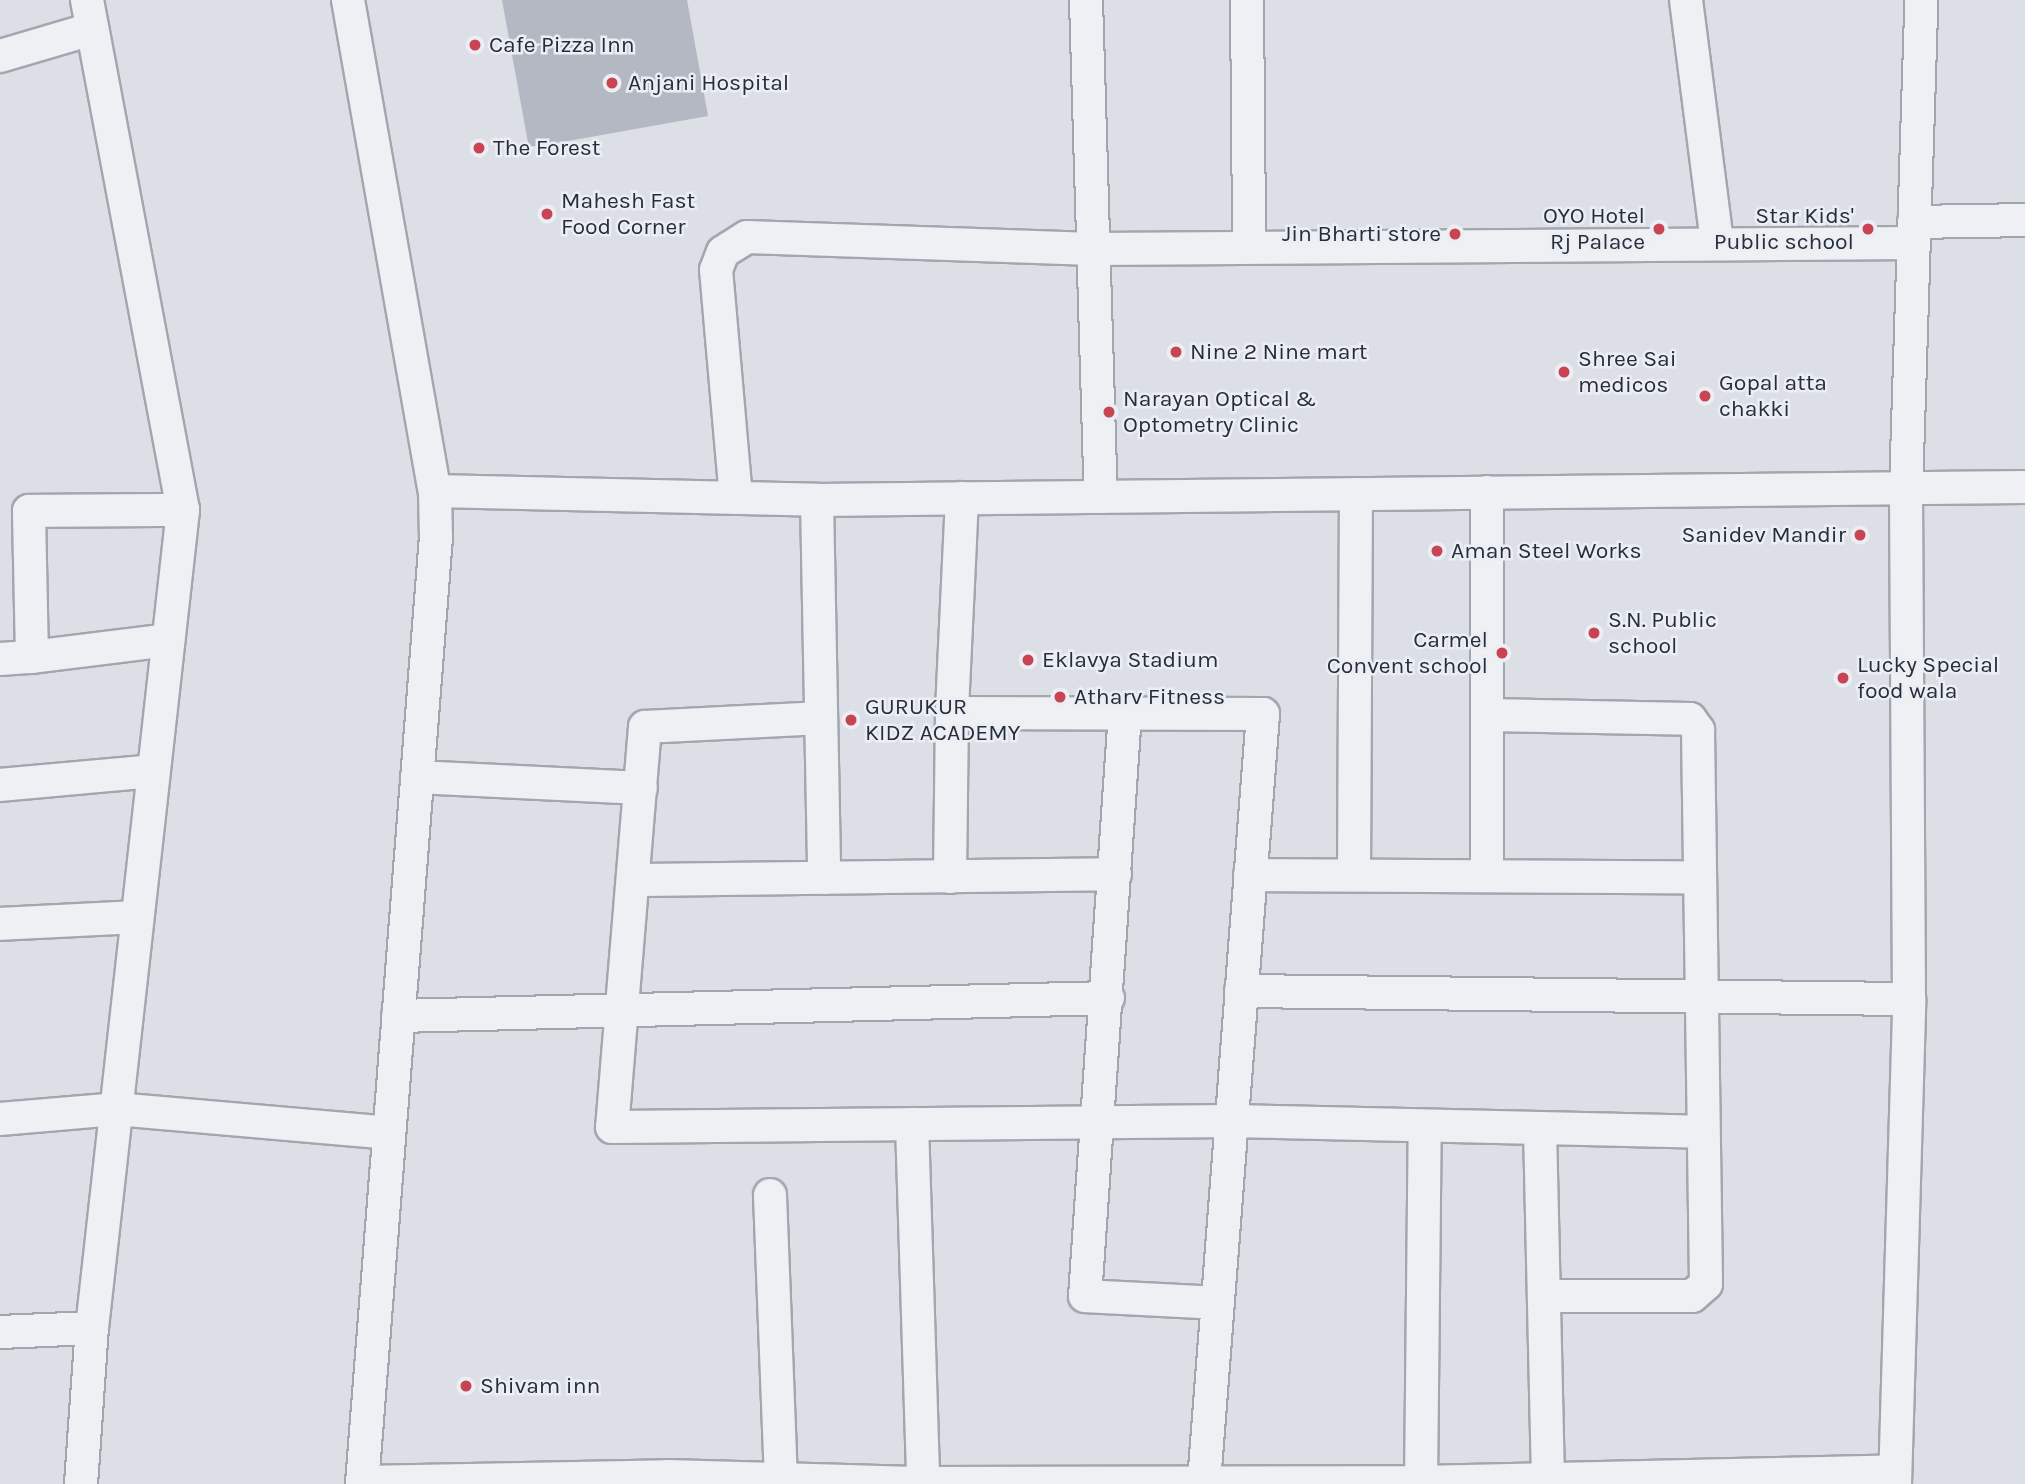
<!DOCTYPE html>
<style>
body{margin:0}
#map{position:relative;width:2025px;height:1484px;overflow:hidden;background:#dcdfe6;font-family:Karla,sans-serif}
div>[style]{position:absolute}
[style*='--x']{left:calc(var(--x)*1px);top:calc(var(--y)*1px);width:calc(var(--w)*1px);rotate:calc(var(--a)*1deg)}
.building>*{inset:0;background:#b3b8c2}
.roads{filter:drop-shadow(2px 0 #a2a6af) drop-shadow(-2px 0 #a2a6af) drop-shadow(0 2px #a2a6af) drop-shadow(0 -2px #a2a6af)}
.street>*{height:32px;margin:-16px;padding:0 16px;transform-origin:16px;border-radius:16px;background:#eef0f4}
.dots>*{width:19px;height:19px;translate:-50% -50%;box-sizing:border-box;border:4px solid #ebeef3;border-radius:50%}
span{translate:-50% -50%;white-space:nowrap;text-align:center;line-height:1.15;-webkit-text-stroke:5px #ebeef3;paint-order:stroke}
.poi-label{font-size:23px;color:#262d3b}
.left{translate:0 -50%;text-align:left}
.right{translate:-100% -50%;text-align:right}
</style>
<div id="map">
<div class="building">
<i style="clip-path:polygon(502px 0,687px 0,708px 116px,529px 148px)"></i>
</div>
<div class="roads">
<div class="street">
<i style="--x:348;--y:0;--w:499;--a:80"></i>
<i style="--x:435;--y:491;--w:46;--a:88.8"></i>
<i style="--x:436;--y:537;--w:950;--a:94.47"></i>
<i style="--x:1086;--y:0;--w:497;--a:88.3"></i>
<i style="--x:1247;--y:0;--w:247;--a:89.5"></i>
<i style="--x:1686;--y:0;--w:244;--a:82.7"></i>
<i style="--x:0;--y:56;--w:96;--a:-16.4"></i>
<i style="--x:1914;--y:222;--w:111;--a:-1"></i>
<i style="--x:435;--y:491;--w:382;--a:1.3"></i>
<i style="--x:817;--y:500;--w:1208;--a:-0.62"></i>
<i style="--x:1487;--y:492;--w:384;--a:90"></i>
<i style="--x:736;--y:498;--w:229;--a:-95"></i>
<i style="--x:716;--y:270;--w:19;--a:-69"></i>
<i style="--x:723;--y:252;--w:28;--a:-32"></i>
<i style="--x:747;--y:237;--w:346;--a:2"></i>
<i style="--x:1093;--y:249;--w:821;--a:-0.42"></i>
<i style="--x:962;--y:498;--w:215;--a:92.7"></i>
<i style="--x:952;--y:713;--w:311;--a:0.2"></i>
<i style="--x:1263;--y:714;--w:770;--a:94.39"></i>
<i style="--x:817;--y:500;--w:378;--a:88.9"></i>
<i style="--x:168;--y:640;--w:137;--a:172.9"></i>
<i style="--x:32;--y:657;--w:146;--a:-91.2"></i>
<i style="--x:29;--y:511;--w:154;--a:-0.4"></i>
<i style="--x:0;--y:659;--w:32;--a:-4"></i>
<i style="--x:1125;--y:713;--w:584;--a:93.92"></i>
<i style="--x:1085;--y:1296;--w:133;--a:3"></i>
<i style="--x:1488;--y:715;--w:202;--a:1.1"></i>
<i style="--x:1690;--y:719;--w:14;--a:54"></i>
<i style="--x:1698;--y:730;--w:554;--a:89.17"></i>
<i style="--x:1706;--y:1284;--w:18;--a:139"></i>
<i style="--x:1692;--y:1296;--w:145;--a:180"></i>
<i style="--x:821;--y:718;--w:176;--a:177.1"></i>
<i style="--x:645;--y:727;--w:401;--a:94.7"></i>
<i style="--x:612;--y:1127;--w:620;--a:-0.55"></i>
<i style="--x:1232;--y:1121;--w:469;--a:1.3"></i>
<i style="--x:417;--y:777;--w:224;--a:2.8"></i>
<i style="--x:0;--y:785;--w:154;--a:-5.2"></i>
<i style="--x:1250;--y:875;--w:448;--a:0.3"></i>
<i style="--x:1354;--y:875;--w:381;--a:-89.7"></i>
<i style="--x:950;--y:877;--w:164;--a:-89.3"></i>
<i style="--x:636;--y:880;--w:479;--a:-0.7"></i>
<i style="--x:0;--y:924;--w:137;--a:-2.9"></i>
<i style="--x:1241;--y:991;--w:668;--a:0.69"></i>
<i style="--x:398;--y:1016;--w:710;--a:-1.45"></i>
<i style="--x:0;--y:1119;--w:116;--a:-4.9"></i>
<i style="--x:116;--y:1109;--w:273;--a:5"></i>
<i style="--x:912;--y:1124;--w:359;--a:88.2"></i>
<i style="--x:1540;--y:1128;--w:347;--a:88.7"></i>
<i style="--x:770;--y:1195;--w:283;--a:87.8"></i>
<i style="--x:0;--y:1332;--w:92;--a:-2.5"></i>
<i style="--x:362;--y:1482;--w:306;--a:-1.1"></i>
<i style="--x:668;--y:1476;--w:255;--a:1.6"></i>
<i style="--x:923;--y:1483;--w:498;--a:-0.1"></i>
<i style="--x:1421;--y:1482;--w:474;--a:-1.3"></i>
<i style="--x:81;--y:1484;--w:156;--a:-86"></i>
<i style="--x:92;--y:1328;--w:823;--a:-83.65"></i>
<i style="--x:183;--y:510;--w:519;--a:-100.66"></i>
<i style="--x:1421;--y:1484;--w:358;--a:-89.4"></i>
<i style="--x:1895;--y:1484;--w:485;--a:-88.3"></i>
<i style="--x:1909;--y:999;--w:509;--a:-90.34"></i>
<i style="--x:1906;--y:490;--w:490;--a:-88.2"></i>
</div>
</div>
<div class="dots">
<i style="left:475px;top:45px;background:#c84452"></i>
<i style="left:612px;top:83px;background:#c84452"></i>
<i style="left:479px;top:148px;background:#c84452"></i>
<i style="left:547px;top:214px;background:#c84452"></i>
<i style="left:1659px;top:229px;background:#c84452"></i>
<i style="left:1868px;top:229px;background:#c84452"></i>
<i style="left:1455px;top:234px;background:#c84452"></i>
<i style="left:1176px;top:352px;background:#c84452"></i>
<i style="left:1564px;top:372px;background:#c84452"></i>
<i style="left:1705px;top:396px;background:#c84452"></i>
<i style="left:1109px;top:412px;background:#c84452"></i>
<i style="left:1860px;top:535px;background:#c84452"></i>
<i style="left:1437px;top:551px;background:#c84452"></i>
<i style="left:1594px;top:633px;background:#c84452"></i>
<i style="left:1502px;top:653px;background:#c84452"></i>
<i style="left:1028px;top:660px;background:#c84452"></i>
<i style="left:1843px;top:678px;background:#c84452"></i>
<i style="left:1060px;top:697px;background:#c84452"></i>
<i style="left:851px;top:720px;background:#c84452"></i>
<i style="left:466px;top:1386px;background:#c84452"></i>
</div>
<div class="poi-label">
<span class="left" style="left:489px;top:45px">Cafe Pizza Inn</span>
<span class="left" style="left:628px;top:83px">Anjani Hospital</span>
<span class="left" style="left:493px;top:148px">The Forest</span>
<span class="left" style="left:561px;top:214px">Mahesh Fast<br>Food Corner</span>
<span class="right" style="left:1645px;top:229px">OYO Hotel<br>Rj Palace</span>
<span class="right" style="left:1854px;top:229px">Star Kids'<br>Public school</span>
<span class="right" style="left:1441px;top:234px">Jin Bharti store</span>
<span class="left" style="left:1190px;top:352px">Nine 2 Nine mart</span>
<span class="left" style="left:1578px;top:372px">Shree Sai<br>medicos</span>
<span class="left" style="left:1719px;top:396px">Gopal atta<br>chakki</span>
<span class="left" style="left:1123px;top:412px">Narayan Optical &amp;<br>Optometry Clinic</span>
<span class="right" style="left:1846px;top:535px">Sanidev Mandir</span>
<span class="left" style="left:1451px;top:551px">Aman Steel Works</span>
<span class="left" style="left:1608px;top:633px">S.N. Public<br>school</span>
<span class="right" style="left:1488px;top:653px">Carmel<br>Convent school</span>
<span class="left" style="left:1042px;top:660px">Eklavya Stadium</span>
<span class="left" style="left:1857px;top:678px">Lucky Special<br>food wala</span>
<span class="left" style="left:1074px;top:697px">Atharv Fitness</span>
<span class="left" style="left:865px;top:720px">GURUKUR<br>KIDZ ACADEMY</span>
<span class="left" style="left:480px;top:1386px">Shivam inn</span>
</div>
</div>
